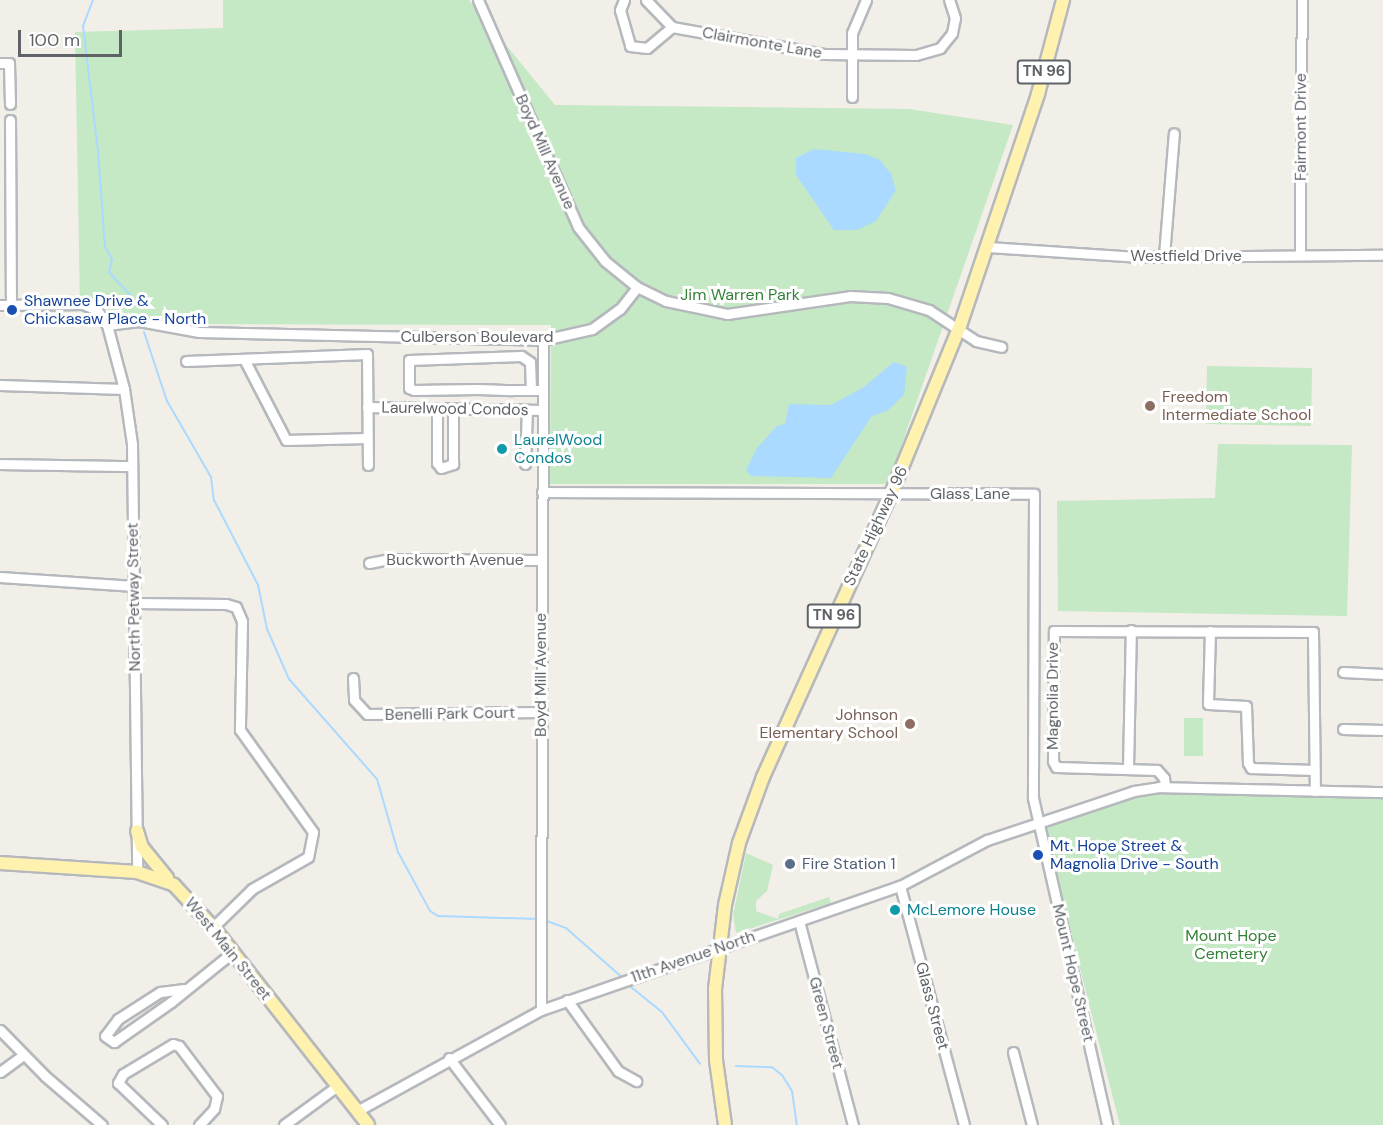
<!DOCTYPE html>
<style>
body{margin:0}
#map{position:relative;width:1383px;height:1125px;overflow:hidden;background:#f1efe8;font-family:"DM Sans",sans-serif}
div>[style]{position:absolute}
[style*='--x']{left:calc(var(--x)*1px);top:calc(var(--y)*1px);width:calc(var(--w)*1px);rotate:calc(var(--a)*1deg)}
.green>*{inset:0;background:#c5e8c5}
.water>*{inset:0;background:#aadaff}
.stream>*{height:2px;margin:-1px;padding:0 1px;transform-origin:1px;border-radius:1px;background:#aadaff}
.roads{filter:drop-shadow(2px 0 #b5b8bc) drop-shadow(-2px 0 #b5b8bc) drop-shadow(0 2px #b5b8bc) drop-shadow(0 -2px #b5b8bc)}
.minor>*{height:9px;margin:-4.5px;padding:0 4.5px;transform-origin:4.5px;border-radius:4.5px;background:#fff}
.major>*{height:12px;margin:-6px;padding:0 6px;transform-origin:6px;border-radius:6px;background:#fff2af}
.dots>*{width:16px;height:16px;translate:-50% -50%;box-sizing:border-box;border:3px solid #fff;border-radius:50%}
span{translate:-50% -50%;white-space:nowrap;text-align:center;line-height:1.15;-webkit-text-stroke:6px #fff;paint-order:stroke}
.shield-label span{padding:2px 4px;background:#fff;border:2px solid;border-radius:4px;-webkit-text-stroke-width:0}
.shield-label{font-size:15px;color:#5f6368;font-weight:700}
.street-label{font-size:16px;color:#5f6368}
.park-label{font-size:16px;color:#348238}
.transit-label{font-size:16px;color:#164399}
.left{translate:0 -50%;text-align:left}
.education-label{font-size:16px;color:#785e54}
.right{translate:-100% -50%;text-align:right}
.culture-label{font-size:16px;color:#0d838f}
.service-label{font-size:16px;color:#4e5e75}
.scale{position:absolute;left:18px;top:30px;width:104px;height:27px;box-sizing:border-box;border:3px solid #5f6368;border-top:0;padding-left:8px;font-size:18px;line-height:21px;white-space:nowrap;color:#5f6368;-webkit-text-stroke:4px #fff;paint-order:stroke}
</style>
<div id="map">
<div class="green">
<i style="clip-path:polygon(223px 0,469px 0,555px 105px,909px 109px,1013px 125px,888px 484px,550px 484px,551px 325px,179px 324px,80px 304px,75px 32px,223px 28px)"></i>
<i style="clip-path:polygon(1207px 366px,1312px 368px,1311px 426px,1206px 424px)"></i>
<i style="clip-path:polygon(1218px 444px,1352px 445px,1347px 616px,1058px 611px,1057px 501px,1215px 498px)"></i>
<i style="clip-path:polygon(1184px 718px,1203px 718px,1203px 756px,1184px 756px)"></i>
<i style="clip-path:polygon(1148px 789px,1383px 799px,1383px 1125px,1120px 1125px,1044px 828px)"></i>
<i style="clip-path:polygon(746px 853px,773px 865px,767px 891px,756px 901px,756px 911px,778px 919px,779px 914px,829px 897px,831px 903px,736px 933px,733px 915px)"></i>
</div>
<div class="water">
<i style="clip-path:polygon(814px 149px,865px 154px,880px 160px,891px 174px,896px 190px,876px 221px,857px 230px,834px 230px,796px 175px,796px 158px)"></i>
<i style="clip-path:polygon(894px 362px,907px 367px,904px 395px,887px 411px,872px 416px,831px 478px,751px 476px,746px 470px,757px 448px,777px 426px,785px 424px,789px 404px,831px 405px,864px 387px)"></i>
</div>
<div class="stream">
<i style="--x:93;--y:0;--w:28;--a:111"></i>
<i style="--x:83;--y:26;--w:126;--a:83.2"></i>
<i style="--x:98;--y:151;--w:95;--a:85.8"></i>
<i style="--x:105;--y:246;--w:15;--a:62"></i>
<i style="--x:112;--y:259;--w:13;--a:103"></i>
<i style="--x:109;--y:272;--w:45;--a:47.7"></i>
<i style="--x:144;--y:332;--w:73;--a:71.6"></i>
<i style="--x:167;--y:401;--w:88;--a:59.9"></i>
<i style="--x:211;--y:477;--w:23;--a:83"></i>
<i style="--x:214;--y:500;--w:96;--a:62.6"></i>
<i style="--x:258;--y:585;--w:45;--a:78.4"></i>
<i style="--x:267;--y:629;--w:55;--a:66.3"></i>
<i style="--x:289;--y:679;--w:133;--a:48.7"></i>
<i style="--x:377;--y:779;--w:76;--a:74"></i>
<i style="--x:398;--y:852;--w:67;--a:61.5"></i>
<i style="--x:430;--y:911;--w:9;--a:32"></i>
<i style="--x:438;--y:916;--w:101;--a:1.7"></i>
<i style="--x:544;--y:920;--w:23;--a:20"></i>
<i style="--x:566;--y:928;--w:76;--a:41.3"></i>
<i style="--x:626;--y:983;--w:46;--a:38.9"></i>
<i style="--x:662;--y:1012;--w:64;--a:53.8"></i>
<i style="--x:736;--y:1066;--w:36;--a:2"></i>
<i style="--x:772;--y:1067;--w:13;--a:39"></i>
<i style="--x:782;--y:1075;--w:19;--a:58"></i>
<i style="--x:792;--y:1091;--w:34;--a:82"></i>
</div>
<div class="roads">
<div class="minor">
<i style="--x:478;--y:0;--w:248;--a:66.2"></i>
<i style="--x:578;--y:227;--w:43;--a:51.5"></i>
<i style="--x:605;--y:261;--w:41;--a:39.1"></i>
<i style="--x:624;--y:0;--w:11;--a:112"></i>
<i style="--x:620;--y:10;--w:37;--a:74"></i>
<i style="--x:630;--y:46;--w:17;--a:7"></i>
<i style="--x:647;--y:48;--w:33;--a:-40"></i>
<i style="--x:646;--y:0;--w:37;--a:46"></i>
<i style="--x:672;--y:27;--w:154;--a:10.1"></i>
<i style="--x:824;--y:54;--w:92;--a:0.6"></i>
<i style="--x:916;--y:55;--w:25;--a:-16"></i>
<i style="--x:940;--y:48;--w:19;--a:-51"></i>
<i style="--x:952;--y:33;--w:15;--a:-79"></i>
<i style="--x:955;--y:18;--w:19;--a:-108"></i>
<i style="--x:0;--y:63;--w:9;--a:0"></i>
<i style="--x:9;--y:63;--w:41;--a:88.6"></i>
<i style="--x:852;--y:97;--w:64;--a:-90"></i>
<i style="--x:852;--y:33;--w:36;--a:-67"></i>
<i style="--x:10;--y:120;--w:185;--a:89.7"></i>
<i style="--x:988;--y:247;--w:149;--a:3.8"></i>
<i style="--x:1137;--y:257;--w:246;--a:-0.5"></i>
<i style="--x:1300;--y:255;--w:255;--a:-89.6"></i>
<i style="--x:1164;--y:256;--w:123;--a:-85.4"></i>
<i style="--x:0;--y:305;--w:83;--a:-0.7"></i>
<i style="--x:83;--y:304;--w:15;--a:23"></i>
<i style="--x:97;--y:310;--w:18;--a:56"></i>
<i style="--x:107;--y:325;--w:66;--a:75.1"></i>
<i style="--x:124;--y:389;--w:56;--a:81.7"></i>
<i style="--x:132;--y:444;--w:428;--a:89.3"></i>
<i style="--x:107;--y:325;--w:32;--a:-7"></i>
<i style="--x:139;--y:321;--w:61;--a:10.4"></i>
<i style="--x:199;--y:332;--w:344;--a:1.3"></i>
<i style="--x:543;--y:340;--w:50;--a:-12.7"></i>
<i style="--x:592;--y:329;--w:34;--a:-36"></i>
<i style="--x:620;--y:309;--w:28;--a:-52"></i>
<i style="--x:637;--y:287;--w:32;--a:26"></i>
<i style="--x:666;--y:301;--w:62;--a:12"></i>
<i style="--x:727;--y:314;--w:124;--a:-8.3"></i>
<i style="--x:850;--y:296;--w:38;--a:3"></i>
<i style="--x:888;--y:298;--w:43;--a:16.3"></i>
<i style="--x:929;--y:310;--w:56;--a:33.4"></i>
<i style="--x:976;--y:341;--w:26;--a:13"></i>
<i style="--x:244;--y:359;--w:91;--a:62.6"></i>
<i style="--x:286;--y:440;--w:81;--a:-1.4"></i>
<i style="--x:186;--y:361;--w:181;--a:-2.2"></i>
<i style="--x:367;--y:354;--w:111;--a:89.5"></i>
<i style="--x:0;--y:385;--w:124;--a:1.8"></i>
<i style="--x:531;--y:390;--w:28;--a:-92"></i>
<i style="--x:530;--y:362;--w:11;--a:-146"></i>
<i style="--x:521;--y:356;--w:112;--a:178"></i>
<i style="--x:409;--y:360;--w:28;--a:90"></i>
<i style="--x:409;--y:388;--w:5;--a:22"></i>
<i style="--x:414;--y:390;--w:64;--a:-0.9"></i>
<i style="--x:478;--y:389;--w:34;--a:2"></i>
<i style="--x:512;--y:390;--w:31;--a:0"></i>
<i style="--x:367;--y:407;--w:176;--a:1"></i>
<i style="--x:437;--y:409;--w:54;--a:90"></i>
<i style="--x:437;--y:463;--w:6;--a:51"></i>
<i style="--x:441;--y:468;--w:13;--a:-18"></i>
<i style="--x:453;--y:464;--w:55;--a:-90"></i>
<i style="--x:0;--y:464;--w:132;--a:0.9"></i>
<i style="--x:525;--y:464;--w:54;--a:-87.9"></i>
<i style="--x:542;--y:492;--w:492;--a:0.2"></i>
<i style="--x:1034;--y:494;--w:304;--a:90.2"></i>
<i style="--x:1033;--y:798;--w:335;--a:77.2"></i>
<i style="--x:369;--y:563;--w:20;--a:-11"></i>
<i style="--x:389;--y:559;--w:153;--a:0.4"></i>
<i style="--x:0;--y:577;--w:135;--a:3.8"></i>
<i style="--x:135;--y:603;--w:91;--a:0.6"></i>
<i style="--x:226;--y:604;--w:10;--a:17"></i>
<i style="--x:236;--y:607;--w:15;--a:67"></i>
<i style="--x:242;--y:621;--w:109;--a:91.1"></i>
<i style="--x:240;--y:730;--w:125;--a:54.4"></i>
<i style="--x:313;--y:832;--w:25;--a:101"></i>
<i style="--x:308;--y:857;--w:64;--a:150.3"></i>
<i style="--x:252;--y:889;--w:54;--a:135.7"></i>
<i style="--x:1210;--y:631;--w:73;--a:91.6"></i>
<i style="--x:1208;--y:704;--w:38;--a:3"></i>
<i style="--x:1246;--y:706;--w:57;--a:88"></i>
<i style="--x:1248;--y:763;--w:6;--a:59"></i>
<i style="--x:1251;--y:768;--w:63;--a:1.8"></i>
<i style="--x:1343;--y:672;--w:40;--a:2.9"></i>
<i style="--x:353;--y:678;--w:22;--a:87"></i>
<i style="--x:354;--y:700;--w:19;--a:47"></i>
<i style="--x:367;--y:714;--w:173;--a:-0.7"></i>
<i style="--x:1343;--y:729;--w:40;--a:1.4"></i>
<i style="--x:1128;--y:768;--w:138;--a:-88.8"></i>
<i style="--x:1165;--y:787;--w:9;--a:-96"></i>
<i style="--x:1164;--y:778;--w:11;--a:-131"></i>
<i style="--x:1157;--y:770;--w:101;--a:-178.3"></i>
<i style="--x:1056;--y:767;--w:7;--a:-117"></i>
<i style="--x:1053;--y:761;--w:130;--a:-89.6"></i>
<i style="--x:1054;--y:631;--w:259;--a:0.2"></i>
<i style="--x:1313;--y:632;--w:159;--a:89.3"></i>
<i style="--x:900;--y:886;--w:247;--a:75"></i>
<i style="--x:799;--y:921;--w:211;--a:75.2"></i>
<i style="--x:184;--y:989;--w:24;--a:173"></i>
<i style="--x:160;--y:992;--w:50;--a:147.3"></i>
<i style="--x:118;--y:1019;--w:21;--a:127"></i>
<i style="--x:105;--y:1036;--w:11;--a:34"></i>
<i style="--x:114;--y:1042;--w:70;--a:-35.1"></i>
<i style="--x:171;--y:1002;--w:80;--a:-38.9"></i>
<i style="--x:567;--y:1000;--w:87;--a:54.3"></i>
<i style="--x:618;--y:1071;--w:21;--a:29"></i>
<i style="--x:541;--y:1010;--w:670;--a:-89.83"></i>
<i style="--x:0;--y:1030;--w:64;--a:45.6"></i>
<i style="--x:45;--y:1076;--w:75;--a:40.7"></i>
<i style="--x:1013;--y:1052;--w:75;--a:75.4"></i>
<i style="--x:449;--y:1058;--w:84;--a:52.7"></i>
<i style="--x:0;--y:1072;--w:29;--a:-36"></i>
<i style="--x:357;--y:1111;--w:210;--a:-28.8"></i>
<i style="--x:541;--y:1010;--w:380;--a:-19.1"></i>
<i style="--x:900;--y:886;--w:98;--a:-27.9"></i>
<i style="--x:987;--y:840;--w:155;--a:-18.4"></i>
<i style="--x:1134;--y:791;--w:25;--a:-9"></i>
<i style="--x:1159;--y:787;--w:224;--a:1.3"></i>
<i style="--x:162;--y:1125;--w:61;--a:-136.3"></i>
<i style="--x:118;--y:1083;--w:10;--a:-61"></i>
<i style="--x:123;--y:1074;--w:58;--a:-31"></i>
<i style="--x:173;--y:1044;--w:6;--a:18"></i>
<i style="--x:179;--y:1046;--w:63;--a:52.8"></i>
<i style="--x:217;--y:1096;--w:13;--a:103"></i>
<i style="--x:214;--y:1109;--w:22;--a:133"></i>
<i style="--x:284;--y:1125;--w:64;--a:-36.2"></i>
</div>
<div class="major">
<i style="--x:137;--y:831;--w:17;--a:73"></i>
<i style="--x:142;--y:847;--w:40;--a:51"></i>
<i style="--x:0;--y:863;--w:137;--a:3.8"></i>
<i style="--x:137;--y:872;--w:39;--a:19"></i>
<i style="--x:174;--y:885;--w:57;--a:47.1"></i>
<i style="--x:213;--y:927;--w:251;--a:51.9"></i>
<i style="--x:725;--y:1125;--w:66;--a:-97.9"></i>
<i style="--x:716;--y:1060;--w:71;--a:-90.8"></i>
<i style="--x:715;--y:989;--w:85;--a:-83.2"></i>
<i style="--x:725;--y:905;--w:64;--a:-77.3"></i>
<i style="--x:739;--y:843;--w:70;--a:-70"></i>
<i style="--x:763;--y:777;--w:311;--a:-65.7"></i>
<i style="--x:891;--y:494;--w:182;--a:-67.7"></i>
<i style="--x:960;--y:326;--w:245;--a:-71.4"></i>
<i style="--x:1038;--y:94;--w:97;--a:-75.1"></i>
</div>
</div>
<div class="dots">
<i style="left:12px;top:310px;background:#1a4fb4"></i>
<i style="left:1150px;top:406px;background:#8d6e63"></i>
<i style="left:502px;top:449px;background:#0f9aa8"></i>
<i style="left:910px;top:724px;background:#8d6e63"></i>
<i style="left:1038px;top:855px;background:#1a4fb4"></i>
<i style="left:790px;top:864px;background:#5c6f8a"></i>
<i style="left:895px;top:910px;background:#0f9aa8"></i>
</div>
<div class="shield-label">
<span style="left:1044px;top:72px">TN 96</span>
<span style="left:834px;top:616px">TN 96</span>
</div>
<div class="street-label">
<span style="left:762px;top:43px;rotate:10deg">Clairmonte Lane</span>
<span style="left:1301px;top:127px;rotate:-90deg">Fairmont Drive</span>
<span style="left:545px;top:152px;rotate:66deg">Boyd Mill Avenue</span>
<span style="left:1186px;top:256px">Westfield Drive</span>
<span style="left:477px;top:337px">Culberson Boulevard</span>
<span style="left:455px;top:409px;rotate:1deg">Laurelwood Condos</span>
<span style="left:970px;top:494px">Glass Lane</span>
<span style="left:876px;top:526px;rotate:-65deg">State Highway 96</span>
<span style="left:455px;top:560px">Buckworth Avenue</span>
<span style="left:134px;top:597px;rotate:-91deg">North Petway Street</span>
<span style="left:541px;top:675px;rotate:-90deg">Boyd Mill Avenue</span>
<span style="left:1053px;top:696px;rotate:-90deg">Magnolia Drive</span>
<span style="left:450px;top:714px;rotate:-1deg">Benelli Park Court</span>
<span style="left:228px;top:949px;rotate:51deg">West Main Street</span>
<span style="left:693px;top:957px;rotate:-19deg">11th Avenue North</span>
<span style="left:1073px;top:973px;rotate:77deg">Mount Hope Street</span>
<span style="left:932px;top:1006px;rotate:75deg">Glass Street</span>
<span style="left:826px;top:1023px;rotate:75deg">Green Street</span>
</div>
<div class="park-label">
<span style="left:740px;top:295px">Jim Warren Park</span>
<span style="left:1231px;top:945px">Mount Hope<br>Cemetery</span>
</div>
<div class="transit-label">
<span class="left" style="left:24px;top:310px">Shawnee Drive &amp;<br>Chickasaw Place - North</span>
<span class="left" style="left:1050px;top:855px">Mt. Hope Street &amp;<br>Magnolia Drive - South</span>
</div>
<div class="education-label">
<span class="left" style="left:1162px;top:406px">Freedom<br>Intermediate School</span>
<span class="right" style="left:898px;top:724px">Johnson<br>Elementary School</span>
</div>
<div class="culture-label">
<span class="left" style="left:514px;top:449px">LaurelWood<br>Condos</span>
<span class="left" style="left:907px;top:910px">McLemore House</span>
</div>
<div class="service-label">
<span class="left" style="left:802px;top:864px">Fire Station 1</span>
</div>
<div class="scale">100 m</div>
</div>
